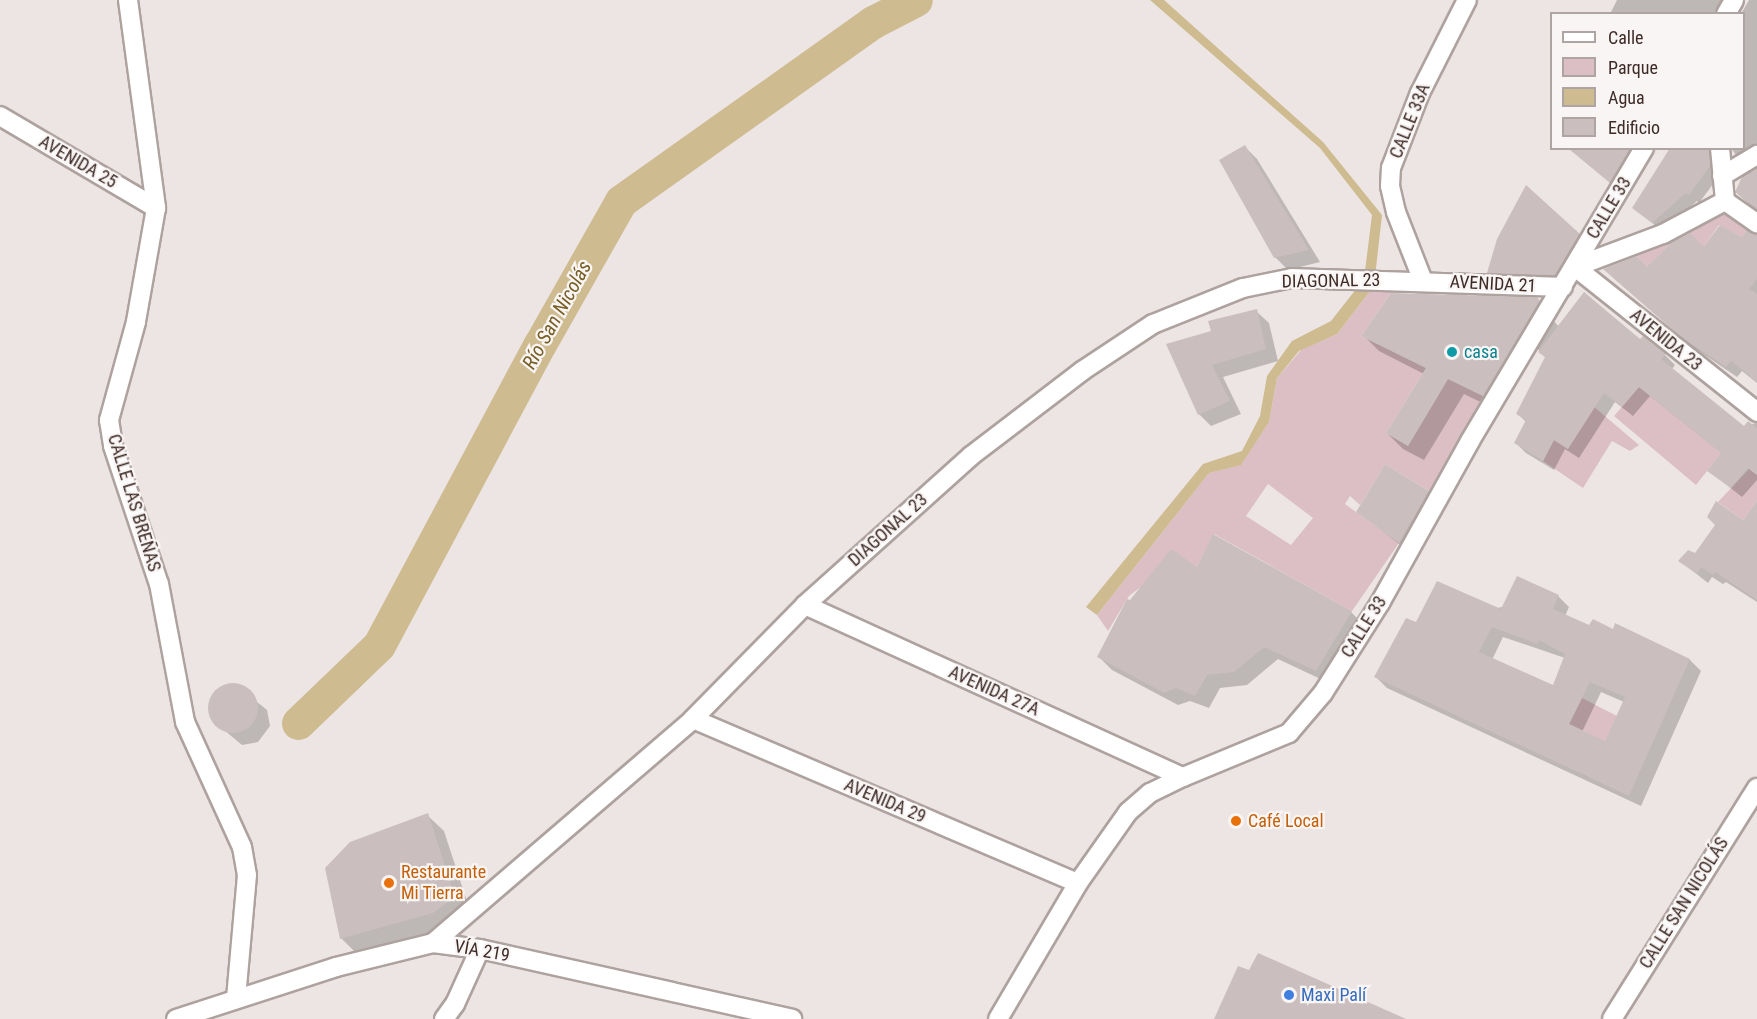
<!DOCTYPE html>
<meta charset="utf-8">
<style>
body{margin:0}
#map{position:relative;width:1757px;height:1019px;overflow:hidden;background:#ede5e4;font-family:"Roboto Condensed",sans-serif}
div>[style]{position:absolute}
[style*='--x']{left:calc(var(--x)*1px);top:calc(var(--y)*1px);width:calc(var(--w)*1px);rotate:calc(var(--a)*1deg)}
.green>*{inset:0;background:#dcbfc4}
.water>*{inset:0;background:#cebb90}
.shadow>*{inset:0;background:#0003}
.river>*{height:33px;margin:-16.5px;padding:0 16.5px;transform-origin:16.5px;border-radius:16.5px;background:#cebb90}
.building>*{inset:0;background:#cabebe}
.round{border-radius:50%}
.roads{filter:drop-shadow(2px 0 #aea29f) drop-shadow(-2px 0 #aea29f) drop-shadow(0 2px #aea29f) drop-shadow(0 -2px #aea29f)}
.street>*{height:18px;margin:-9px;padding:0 9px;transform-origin:9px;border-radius:9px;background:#fff}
.secondary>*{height:18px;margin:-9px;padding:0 9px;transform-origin:9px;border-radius:9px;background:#fff}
.dots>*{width:16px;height:16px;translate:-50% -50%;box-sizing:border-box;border:3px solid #f9f5f5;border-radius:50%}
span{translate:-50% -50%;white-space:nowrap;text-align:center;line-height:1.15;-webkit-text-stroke:4.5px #f9f5f5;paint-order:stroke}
.street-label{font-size:18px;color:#3d2b25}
.culture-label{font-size:18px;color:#0d838f}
.left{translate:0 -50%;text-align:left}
.food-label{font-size:18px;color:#c56008}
.shop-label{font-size:18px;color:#366cbe}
.water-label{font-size:20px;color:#765d22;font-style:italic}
.legend{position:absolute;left:1550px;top:12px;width:195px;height:138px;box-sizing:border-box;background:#f9f5f5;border:2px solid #aea4a2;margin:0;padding:8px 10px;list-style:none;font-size:18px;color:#3d2b25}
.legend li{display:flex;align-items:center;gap:12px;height:30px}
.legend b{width:30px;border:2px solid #aea4a2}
</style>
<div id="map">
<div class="green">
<i style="clip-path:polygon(1724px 209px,1750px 227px,1742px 237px,1719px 225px,1704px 246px,1686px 230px)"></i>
<i style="clip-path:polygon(1677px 235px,1685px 246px,1680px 255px,1669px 245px,1647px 266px,1634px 253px)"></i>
<i style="clip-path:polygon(evenodd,1374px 286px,1395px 287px,1361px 336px,1426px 368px,1386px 433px,1408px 446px,1448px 379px,1483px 396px,1431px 492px,1385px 464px,1360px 505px,1350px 496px,1345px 504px,1399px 543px,1352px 611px,1214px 534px,1197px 567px,1146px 583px,1129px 596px,1108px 631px,1097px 615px,1209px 473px,1241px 464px,1269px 422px,1277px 378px,1302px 349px,1337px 334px,1374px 286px,1268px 484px,1313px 518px,1291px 545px,1246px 516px,1268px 484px)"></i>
<i style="clip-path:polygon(1639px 387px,1722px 452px,1696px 485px,1614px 416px)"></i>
<i style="clip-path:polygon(1580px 395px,1639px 445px,1630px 451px,1612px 441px,1583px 488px,1543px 461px,1554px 440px,1568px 449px)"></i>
<i style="clip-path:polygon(1749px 469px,1757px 475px,1757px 501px,1743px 520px,1718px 502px)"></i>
<i style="clip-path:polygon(1582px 698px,1617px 716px,1588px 777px,1572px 769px,1588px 733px,1569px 724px)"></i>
</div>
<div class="water">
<i style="clip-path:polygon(1150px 0,1164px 0,1323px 142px,1382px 215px,1374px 286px,1337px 334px,1299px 351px,1277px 378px,1269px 422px,1241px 465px,1209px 473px,1097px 615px,1086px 607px,1203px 464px,1242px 451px,1260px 416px,1267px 376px,1292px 341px,1331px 321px,1364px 279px,1372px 215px,1320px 148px)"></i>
</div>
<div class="shadow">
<i style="clip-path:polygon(1617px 0,1737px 0,1729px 14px,1610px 14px)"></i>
<i style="clip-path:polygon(1749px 0,1757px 0,1757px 158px,1743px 165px,1731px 148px,1744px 148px,1741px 14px)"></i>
<i style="clip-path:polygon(1245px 147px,1257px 159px,1320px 262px,1288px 270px,1275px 257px)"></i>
<i style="clip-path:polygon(1568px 148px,1648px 148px,1622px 192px)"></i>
<i style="clip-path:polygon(1671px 148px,1723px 148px,1719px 176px,1699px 203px,1697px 201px,1662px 231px,1634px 208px)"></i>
<i style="clip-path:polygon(1757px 171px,1757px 211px,1738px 194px,1745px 181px)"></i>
<i style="clip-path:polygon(1579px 235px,1595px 252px,1572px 291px,1505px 289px,1489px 273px)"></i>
<i style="clip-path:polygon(1757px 245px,1757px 383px,1742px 371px,1737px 377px,1693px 347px,1615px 279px,1705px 248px)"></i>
<i style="clip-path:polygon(1536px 299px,1559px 327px,1640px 341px,1665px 355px,1675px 365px,1672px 369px,1745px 428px,1757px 422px,1757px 480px,1742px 497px,1709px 471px,1723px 454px,1650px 396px,1633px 416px,1615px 402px,1579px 458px,1565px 449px,1554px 470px,1526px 453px,1516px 443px,1526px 422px,1517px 413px,1546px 358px,1537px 348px,1499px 411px,1464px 394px,1424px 460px,1403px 449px,1387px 433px,1424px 374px,1379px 351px,1363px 335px)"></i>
<i style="clip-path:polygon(1256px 311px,1269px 323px,1278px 361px,1223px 377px,1241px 414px,1211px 426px,1199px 414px,1213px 332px)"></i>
<i style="clip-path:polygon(1385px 466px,1429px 492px,1441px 504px,1412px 554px,1358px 512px)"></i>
<i style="clip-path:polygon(1757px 504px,1757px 602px,1726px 582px,1723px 584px,1712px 577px,1708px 583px,1680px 561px,1695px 555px,1743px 522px)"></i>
<i style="clip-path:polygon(1198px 569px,1351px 612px,1364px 625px,1329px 683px,1278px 659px,1247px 685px,1220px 688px,1209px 708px,1190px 701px,1178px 705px,1112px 670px,1099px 657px,1131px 602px)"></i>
<i style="clip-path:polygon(evenodd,1558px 596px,1569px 607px,1565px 616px,1590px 627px,1614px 631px,1616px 625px,1690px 660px,1701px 671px,1641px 806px,1387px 688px,1376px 677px,1417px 624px,1558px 596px,1503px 637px,1565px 658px,1554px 687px,1492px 660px,1503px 637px,1558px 596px,1601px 692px,1624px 702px,1605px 743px,1582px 732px,1601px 692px)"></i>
<i style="clip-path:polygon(236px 685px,267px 710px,270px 726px,258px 742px,242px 745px,212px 720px,210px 705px,220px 689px)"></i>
<i style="clip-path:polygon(427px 815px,444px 831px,471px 914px,450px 929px,358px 955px,341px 938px)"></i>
</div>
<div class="river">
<i style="--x:298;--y:723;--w:112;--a:-43.9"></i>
<i style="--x:379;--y:645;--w:341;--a:-61.9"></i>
<i style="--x:540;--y:344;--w:164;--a:-60.5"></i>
<i style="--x:621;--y:201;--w:309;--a:-35.4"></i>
<i style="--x:873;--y:22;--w:48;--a:-27.1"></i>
</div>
<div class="building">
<i style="clip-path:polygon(1245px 145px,1309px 250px,1274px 258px,1219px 160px)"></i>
<i style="clip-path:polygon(1568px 148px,1631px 148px,1610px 183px)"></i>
<i style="clip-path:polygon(1670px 148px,1709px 148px,1710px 166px,1689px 195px,1686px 193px,1652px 223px,1632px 208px)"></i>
<i style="clip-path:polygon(1757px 168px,1757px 209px,1735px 192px,1742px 177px)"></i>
<i style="clip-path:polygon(1526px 185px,1580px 234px,1555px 275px,1487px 273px,1497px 239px)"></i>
<i style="clip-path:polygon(1720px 225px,1742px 237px,1747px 230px,1757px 234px,1757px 279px,1749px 289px,1757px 294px,1757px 382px,1731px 361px,1726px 367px,1681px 337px,1603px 269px,1637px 256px,1647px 266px,1672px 242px,1690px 233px,1704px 246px)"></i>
<i style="clip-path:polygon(1584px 292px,1640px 339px,1643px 336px,1666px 354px,1661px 359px,1723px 409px,1744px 426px,1748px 421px,1757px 428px,1757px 475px,1748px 468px,1731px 488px,1707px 471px,1721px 453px,1639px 387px,1622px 407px,1604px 393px,1568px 449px,1554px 440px,1543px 461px,1514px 443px,1526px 420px,1516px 414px,1545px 357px,1538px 352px)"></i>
<i style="clip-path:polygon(1391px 293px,1537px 297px,1540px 301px,1483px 396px,1448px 379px,1408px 446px,1386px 433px,1426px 368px,1361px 336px)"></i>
<i style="clip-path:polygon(1257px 309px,1266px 349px,1212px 365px,1230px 401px,1198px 415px,1166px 344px,1211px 331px,1208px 321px)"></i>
<i style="clip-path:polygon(1385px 464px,1429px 491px,1399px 543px,1356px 512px)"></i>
<i style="clip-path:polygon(1716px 501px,1743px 520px,1757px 501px,1757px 600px,1715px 572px,1713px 575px,1701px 567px,1697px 574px,1678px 561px,1688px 550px,1695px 553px,1715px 525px,1707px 517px)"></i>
<i style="clip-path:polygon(1213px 534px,1352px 611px,1316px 671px,1264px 647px,1234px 672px,1207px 675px,1195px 696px,1176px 688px,1164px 693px,1097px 657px,1127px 599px,1130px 600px,1171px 549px,1197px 567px)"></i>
<i style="clip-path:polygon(evenodd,1517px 576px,1559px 595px,1553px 609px,1589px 625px,1593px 619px,1613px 629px,1615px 623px,1690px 659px,1629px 796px,1374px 677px,1406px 618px,1416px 622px,1437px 581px,1501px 609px,1517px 576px,1492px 627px,1537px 644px,1539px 640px,1565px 654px,1553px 685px,1479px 652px,1492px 627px,1517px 576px,1590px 682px,1625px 697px,1605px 741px,1569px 724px,1590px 682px)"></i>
<i class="round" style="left:208px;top:683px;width:50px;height:50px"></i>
<i style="clip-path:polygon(428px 813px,455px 897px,433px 913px,340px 939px,325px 868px,350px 842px)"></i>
<i style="clip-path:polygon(1258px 953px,1406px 1019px,1214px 1019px,1238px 966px,1249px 970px)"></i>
</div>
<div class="roads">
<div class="street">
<i style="--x:128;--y:0;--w:210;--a:82.3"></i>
<i style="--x:156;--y:208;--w:116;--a:100"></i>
<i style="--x:136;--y:322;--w:102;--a:105.4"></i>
<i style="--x:109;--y:420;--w:26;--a:81"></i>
<i style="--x:113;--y:446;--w:145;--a:71.6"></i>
<i style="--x:159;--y:584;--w:140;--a:79.3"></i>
<i style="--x:185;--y:722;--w:137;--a:65.5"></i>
<i style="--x:242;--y:847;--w:28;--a:80"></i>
<i style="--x:247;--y:875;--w:123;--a:95.1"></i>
<i style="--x:0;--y:116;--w:181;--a:30.5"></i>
<i style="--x:1720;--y:148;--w:53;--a:84.6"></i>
<i style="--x:1722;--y:176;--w:41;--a:-31"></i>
<i style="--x:1725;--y:201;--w:39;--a:35"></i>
<i style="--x:1575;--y:267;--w:233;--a:38.5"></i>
<i style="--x:1575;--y:267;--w:94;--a:-20.6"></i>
<i style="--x:1663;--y:234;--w:70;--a:-28"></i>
<i style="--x:1423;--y:281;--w:74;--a:-111.4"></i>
<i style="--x:1396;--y:212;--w:27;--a:-103"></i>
<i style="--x:1390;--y:186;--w:18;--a:-87"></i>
<i style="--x:1391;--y:168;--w:80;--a:-68.9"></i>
<i style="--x:1420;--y:93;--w:104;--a:-63.2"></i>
<i style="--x:805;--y:605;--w:415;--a:24.5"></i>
<i style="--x:693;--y:719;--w:418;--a:23.1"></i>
<i style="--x:433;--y:943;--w:343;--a:-40.7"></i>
<i style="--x:693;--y:719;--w:160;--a:-45.5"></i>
<i style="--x:805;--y:605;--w:223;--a:-41.9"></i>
<i style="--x:971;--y:456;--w:140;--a:-37.4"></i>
<i style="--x:1082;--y:371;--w:85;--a:-33.5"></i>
<i style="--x:1153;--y:324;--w:97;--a:-21.8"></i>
<i style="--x:1243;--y:288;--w:50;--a:-11.5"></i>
<i style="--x:1292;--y:278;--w:271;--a:1.9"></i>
<i style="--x:444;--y:1019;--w:19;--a:-54"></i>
<i style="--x:455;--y:1004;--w:60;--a:-65.6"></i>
<i style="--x:1612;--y:1019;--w:273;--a:-57.9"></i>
</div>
<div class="secondary">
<i style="--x:1726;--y:14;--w:16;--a:-60"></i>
<i style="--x:176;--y:1019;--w:168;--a:-18"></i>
<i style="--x:336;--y:967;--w:100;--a:-13.9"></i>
<i style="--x:433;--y:943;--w:47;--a:7.3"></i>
<i style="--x:480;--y:949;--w:320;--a:12.6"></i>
<i style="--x:998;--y:1019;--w:158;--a:-59.5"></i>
<i style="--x:1078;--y:883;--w:87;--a:-54.8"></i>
<i style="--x:1128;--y:812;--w:29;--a:-41"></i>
<i style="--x:1150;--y:793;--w:37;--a:-26"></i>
<i style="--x:1183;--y:777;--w:115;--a:-22.5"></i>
<i style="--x:1289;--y:733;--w:52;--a:-49.6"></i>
<i style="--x:1323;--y:693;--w:107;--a:-57.7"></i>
<i style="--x:1380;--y:603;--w:185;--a:-60.9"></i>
<i style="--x:1470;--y:441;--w:341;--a:-59.3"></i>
</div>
</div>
<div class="dots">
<i style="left:1452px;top:352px;background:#0f9aa8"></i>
<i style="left:1236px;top:821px;background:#e8710a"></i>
<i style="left:389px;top:883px;background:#e8710a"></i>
<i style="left:1289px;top:995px;background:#3f7fe0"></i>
</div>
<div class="street-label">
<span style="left:1410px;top:121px;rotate:-68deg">CALLE 33A</span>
<span style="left:78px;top:162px;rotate:30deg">AVENIDA 25</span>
<span style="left:1609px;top:208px;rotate:-59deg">CALLE 33</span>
<span style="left:1331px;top:281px;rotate:-1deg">DIAGONAL 23</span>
<span style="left:1493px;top:284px;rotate:3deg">AVENIDA 21</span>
<span style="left:1666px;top:340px;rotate:39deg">AVENIDA 23</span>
<span style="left:134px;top:503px;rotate:73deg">CALLE LAS BREÑAS</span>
<span style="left:888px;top:530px;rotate:-42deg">DIAGONAL 23</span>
<span style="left:1364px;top:627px;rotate:-58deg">CALLE 33</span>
<span style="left:994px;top:691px;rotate:24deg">AVENIDA 27A</span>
<span style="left:885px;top:801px;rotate:23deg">AVENIDA 29</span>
<span style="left:1684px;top:903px;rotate:-58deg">CALLE SAN NICOLÁS</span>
<span style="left:482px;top:951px;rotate:10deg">VÍA 219</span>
</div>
<div class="culture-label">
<span class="left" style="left:1464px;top:352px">casa</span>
</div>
<div class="food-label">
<span class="left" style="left:1248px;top:821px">Café Local</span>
<span class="left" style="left:401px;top:883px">Restaurante<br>Mi Tierra</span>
</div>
<div class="shop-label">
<span class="left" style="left:1301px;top:995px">Maxi Palí</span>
</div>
<div class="water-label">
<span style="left:557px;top:315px;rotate:-61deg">Río San Nicolás</span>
</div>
<ul class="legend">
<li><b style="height:8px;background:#fff"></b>Calle</li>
<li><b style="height:16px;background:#dcbfc4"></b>Parque</li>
<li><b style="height:16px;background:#cebb90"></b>Agua</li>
<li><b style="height:16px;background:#cabebe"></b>Edificio</li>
</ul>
</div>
